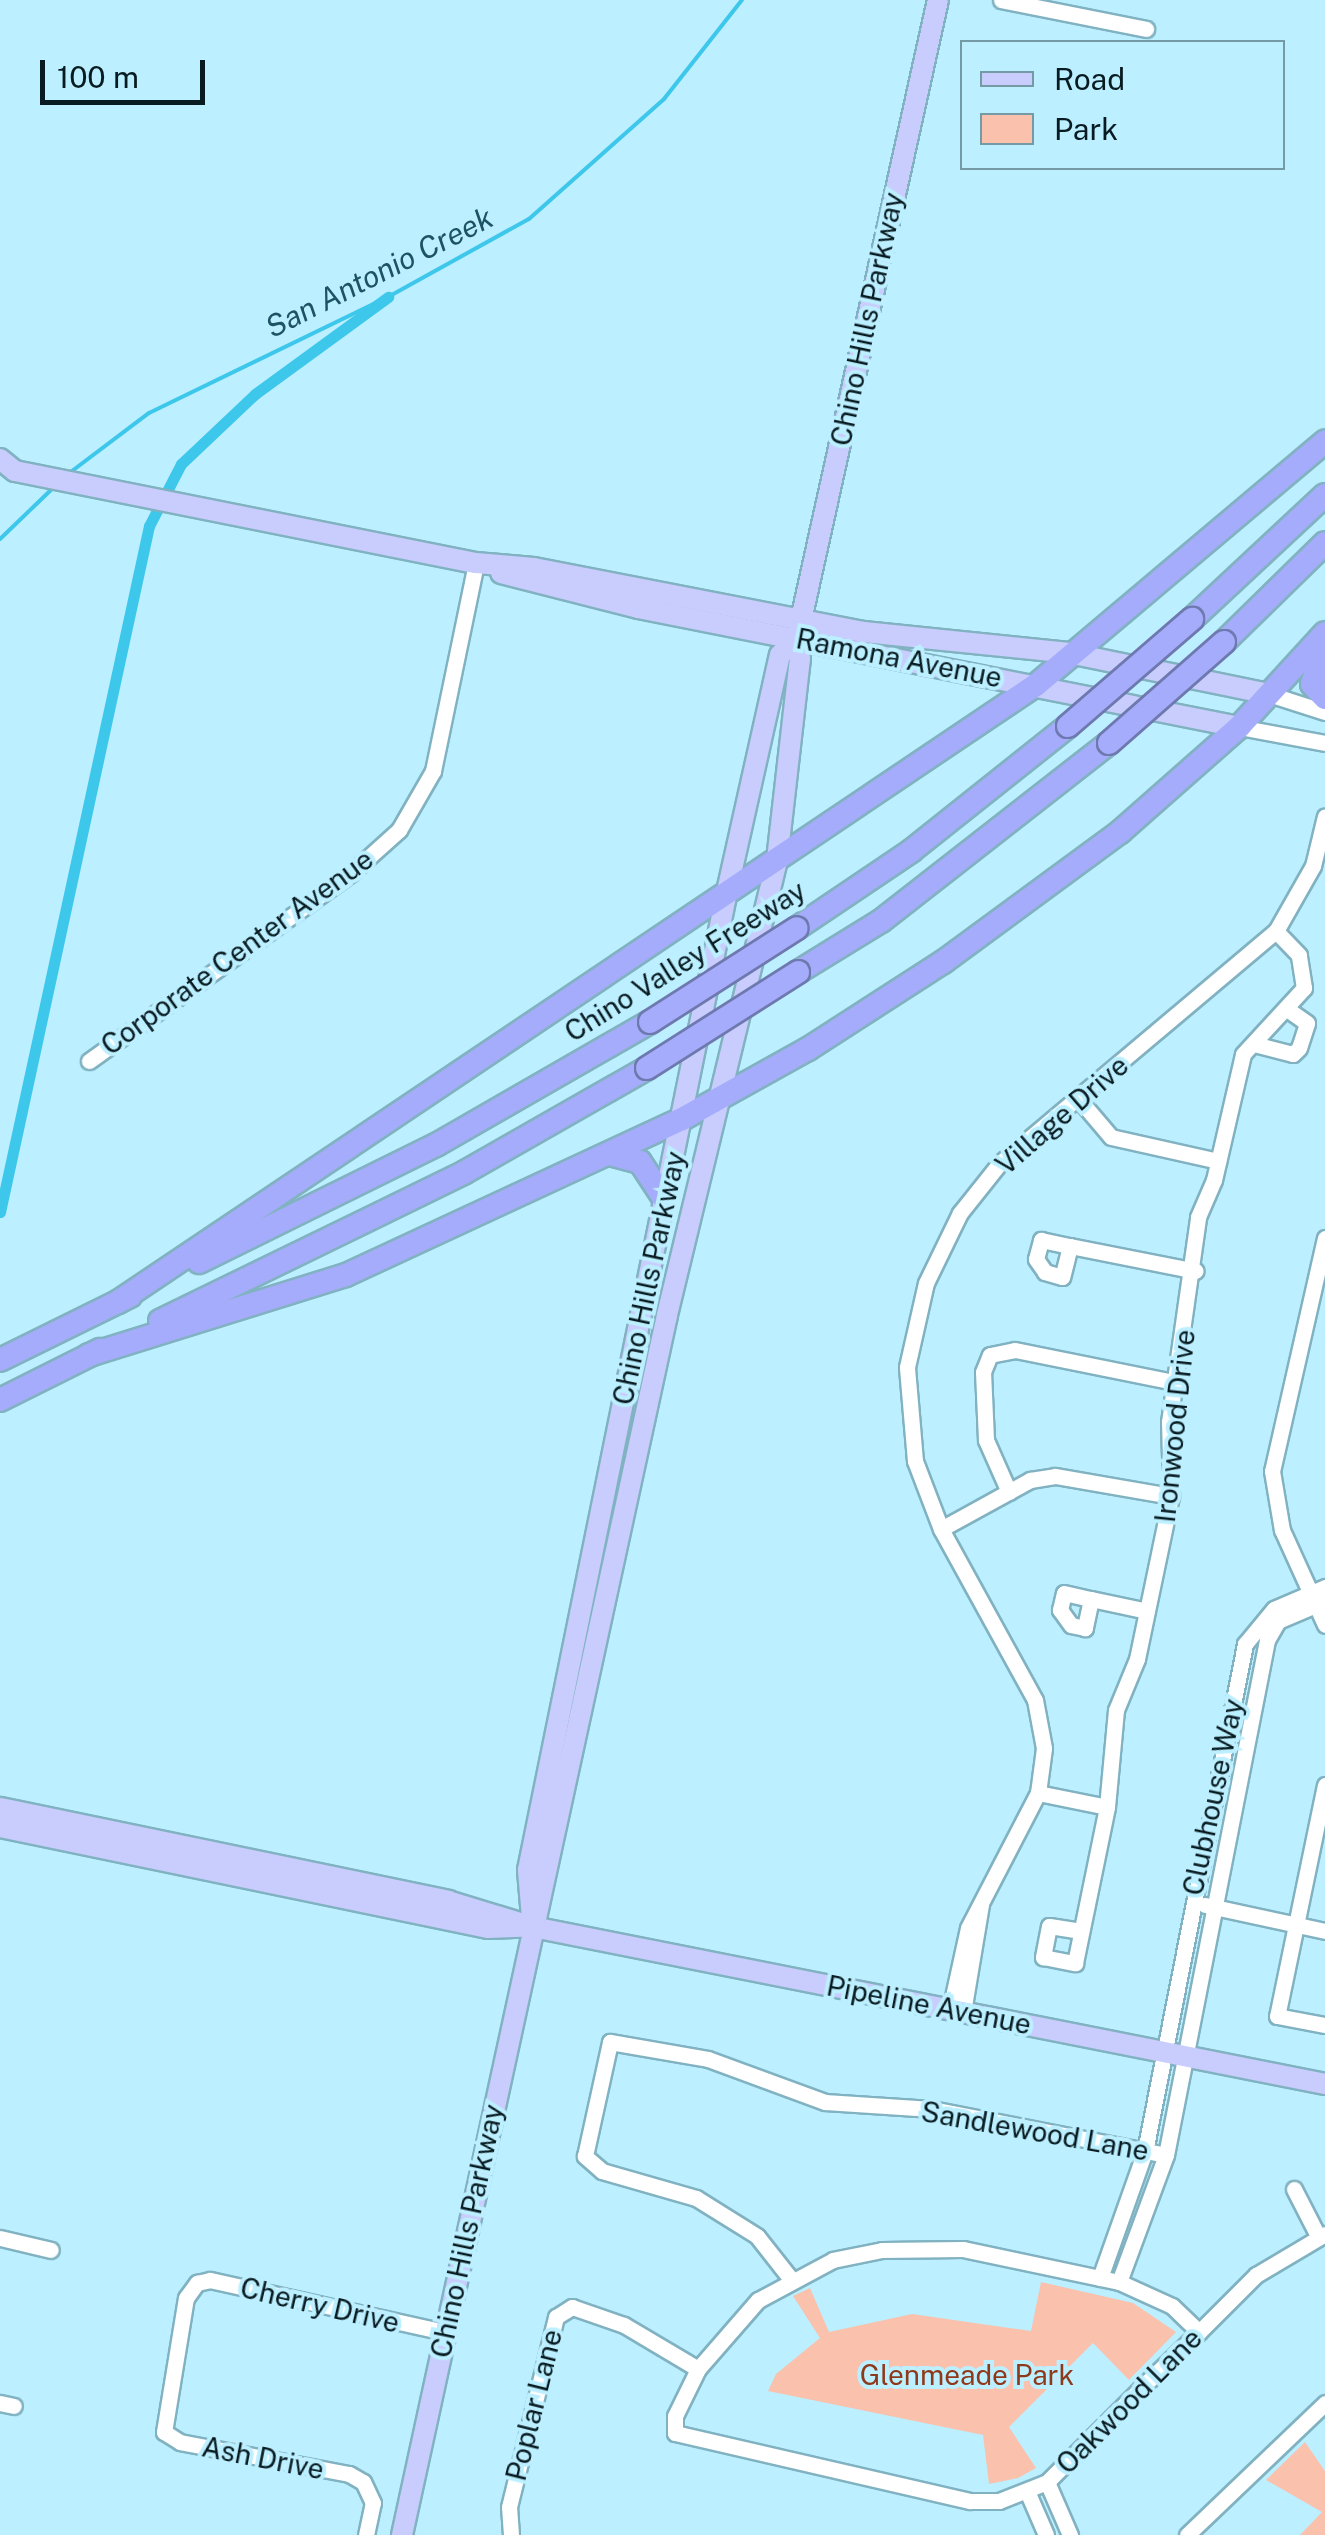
<!DOCTYPE html>
<style>
body{margin:0}
#map{position:relative;width:1325px;height:2535px;overflow:hidden;background:#bcefff;font-family:"Public Sans",sans-serif}
div>[style]{position:absolute}
[style*='--x']{left:calc(var(--x)*1px);top:calc(var(--y)*1px);width:calc(var(--w)*1px);rotate:calc(var(--a)*1deg)}
.green>*{inset:0;background:#fac1ad}
.stream>*{height:4px;margin:-2px;padding:0 2px;transform-origin:2px;border-radius:2px;background:#3dc7eb}
.canal>*{height:11px;margin:-5.5px;padding:0 5.5px;transform-origin:5.5px;border-radius:5.5px;background:#3dc7eb}
.roads{filter:drop-shadow(2px 0 #81b2c1) drop-shadow(-2px 0 #81b2c1) drop-shadow(0 2px #81b2c1) drop-shadow(0 -2px #81b2c1)}
.minor>*{height:15px;margin:-7.5px;padding:0 7.5px;transform-origin:7.5px;border-radius:7.5px;background:#fff}
.major>*{height:20px;margin:-10px;padding:0 10px;transform-origin:10px;border-radius:10px;background:#c9cdfd}
.highway>*{height:22px;margin:-11px;padding:0 11px;transform-origin:11px;border-radius:11px;background:#a5acfb}
.bridges{filter:drop-shadow(2px 0 #6e79af) drop-shadow(-2px 0 #6e79af) drop-shadow(0 2px #6e79af) drop-shadow(0 -2px #6e79af)}
.highway-bridge>*{height:22px;margin:-11px;padding:0 11px;transform-origin:11px;border-radius:11px;background:#a5acfb}
span{translate:-50% -50%;white-space:nowrap;text-align:center;line-height:1.15;-webkit-text-stroke:8px #bcefff;paint-order:stroke}
.street-label{font-size:28px;color:#081b21}
.park-label{font-size:28px;color:#8e391a}
.water-label{font-size:30px;color:#1d5463;font-style:italic}
.legend{position:absolute;left:960px;top:40px;width:325px;height:130px;box-sizing:border-box;background:#bcefff;border:2px solid #749aa6;margin:0;padding:12px 18px;list-style:none;font-size:30px;color:#081b21}
.legend li{display:flex;align-items:center;gap:20px;height:50px}
.legend b{width:50px;border:2px solid #749aa6}
.scale{position:absolute;left:40px;top:60px;width:165px;height:45px;box-sizing:border-box;border:5px solid #081b21;border-top:0;padding-left:12px;font-size:30px;line-height:35px;white-space:nowrap;color:#081b21;-webkit-text-stroke:8px #bcefff;paint-order:stroke}
</style>
<div id="map">
<div class="green">
<i style="clip-path:polygon(1041px 2282px,1133px 2303px,1176px 2332px,1129px 2380px,1093px 2343px,1009px 2427px,1036px 2468px,1018px 2478px,989px 2484px,983px 2435px,768px 2391px,776px 2374px,820px 2338px,793px 2296px,810px 2288px,829px 2332px,912px 2314px,1031px 2331px)"></i>
<i style="clip-path:polygon(1305px 2442px,1325px 2471px,1325px 2535px,1300px 2535px,1322px 2512px,1266px 2480px)"></i>
</div>
<div class="stream">
<i style="--x:68;--y:474;--w:101;--a:-37"></i>
<i style="--x:149;--y:413;--w:266;--a:-25.9"></i>
<i style="--x:388;--y:297;--w:161;--a:-29"></i>
<i style="--x:529;--y:219;--w:181;--a:-41.6"></i>
<i style="--x:664;--y:99;--w:126;--a:-51.8"></i>
<i style="--x:0;--y:539;--w:75;--a:-43.9"></i>
</div>
<div class="canal">
<i style="--x:0;--y:1212;--w:702;--a:-77.75"></i>
<i style="--x:149;--y:526;--w:70;--a:-62.7"></i>
<i style="--x:181;--y:464;--w:102;--a:-43.4"></i>
<i style="--x:255;--y:394;--w:165;--a:-36.1"></i>
</div>
<div class="roads">
<div class="minor">
<i style="--x:1001;--y:0;--w:148;--a:11.3"></i>
<i style="--x:1269;--y:694;--w:59;--a:17.8"></i>
<i style="--x:1239;--y:727;--w:87;--a:10.5"></i>
<i style="--x:1254;--y:1044;--w:40;--a:14.4"></i>
<i style="--x:1293;--y:1054;--w:8;--a:-45"></i>
<i style="--x:1299;--y:1048;--w:26;--a:-72"></i>
<i style="--x:1307;--y:1023;--w:24;--a:-145"></i>
<i style="--x:89;--y:1061;--w:321;--a:-35.6"></i>
<i style="--x:350;--y:874;--w:66;--a:-41.9"></i>
<i style="--x:399;--y:830;--w:68;--a:-60"></i>
<i style="--x:433;--y:771;--w:212;--a:-78.3"></i>
<i style="--x:1077;--y:1097;--w:52;--a:49.6"></i>
<i style="--x:1111;--y:1137;--w:110;--a:12.6"></i>
<i style="--x:1325;--y:1238;--w:239;--a:102.8"></i>
<i style="--x:1272;--y:1471;--w:60;--a:80.4"></i>
<i style="--x:1282;--y:1530;--w:104;--a:65.6"></i>
<i style="--x:1070;--y:1246;--w:32;--a:104"></i>
<i style="--x:1062;--y:1277;--w:18;--a:-164"></i>
<i style="--x:1045;--y:1272;--w:16;--a:-125"></i>
<i style="--x:1036;--y:1259;--w:20;--a:-75"></i>
<i style="--x:1041;--y:1240;--w:30;--a:12"></i>
<i style="--x:1070;--y:1246;--w:128;--a:11.2"></i>
<i style="--x:1009;--y:1492;--w:57;--a:-113.9"></i>
<i style="--x:986;--y:1440;--w:68;--a:-92.5"></i>
<i style="--x:983;--y:1372;--w:18;--a:-68"></i>
<i style="--x:990;--y:1355;--w:25;--a:-11"></i>
<i style="--x:1015;--y:1350;--w:162;--a:11.4"></i>
<i style="--x:941;--y:1529;--w:102;--a:-28.8"></i>
<i style="--x:1030;--y:1480;--w:25;--a:-9"></i>
<i style="--x:1055;--y:1476;--w:118;--a:9.8"></i>
<i style="--x:1091;--y:1599;--w:30;--a:102"></i>
<i style="--x:1085;--y:1628;--w:14;--a:-168"></i>
<i style="--x:1071;--y:1625;--w:19;--a:-126"></i>
<i style="--x:1060;--y:1610;--w:17;--a:-77"></i>
<i style="--x:1064;--y:1593;--w:28;--a:13"></i>
<i style="--x:1091;--y:1599;--w:57;--a:12.1"></i>
<i style="--x:1325;--y:1785;--w:236;--a:101.7"></i>
<i style="--x:1277;--y:2016;--w:49;--a:10.6"></i>
<i style="--x:1038;--y:1793;--w:70;--a:11.5"></i>
<i style="--x:1205;--y:1905;--w:123;--a:12.2"></i>
<i style="--x:1081;--y:1931;--w:32;--a:-171"></i>
<i style="--x:1049;--y:1926;--w:32;--a:101"></i>
<i style="--x:1043;--y:1957;--w:33;--a:11"></i>
<i style="--x:1075;--y:1963;--w:159;--a:-78.4"></i>
<i style="--x:1107;--y:1807;--w:97;--a:-84.7"></i>
<i style="--x:1116;--y:1710;--w:55;--a:-67.6"></i>
<i style="--x:1137;--y:1659;--w:167;--a:-78.2"></i>
<i style="--x:1171;--y:1496;--w:74;--a:-91.5"></i>
<i style="--x:1169;--y:1422;--w:207;--a:-81.9"></i>
<i style="--x:1198;--y:1217;--w:40;--a:-66.6"></i>
<i style="--x:1214;--y:1180;--w:129;--a:-77"></i>
<i style="--x:1243;--y:1054;--w:90;--a:-47.3"></i>
<i style="--x:1304;--y:988;--w:33;--a:-99"></i>
<i style="--x:1299;--y:955;--w:33;--a:-134"></i>
<i style="--x:950;--y:2010;--w:84;--a:-77.6"></i>
<i style="--x:968;--y:1928;--w:152;--a:-62.6"></i>
<i style="--x:1038;--y:1793;--w:45;--a:-82.4"></i>
<i style="--x:1044;--y:1748;--w:49;--a:-100.6"></i>
<i style="--x:1035;--y:1700;--w:195;--a:-118.8"></i>
<i style="--x:941;--y:1529;--w:73;--a:-110.9"></i>
<i style="--x:915;--y:1461;--w:94;--a:-94.9"></i>
<i style="--x:907;--y:1367;--w:86;--a:-77.3"></i>
<i style="--x:926;--y:1283;--w:78;--a:-64.1"></i>
<i style="--x:960;--y:1213;--w:63;--a:-51.5"></i>
<i style="--x:999;--y:1164;--w:362;--a:-40.1"></i>
<i style="--x:1276;--y:931;--w:75;--a:-60.4"></i>
<i style="--x:1313;--y:866;--w:51;--a:-76.5"></i>
<i style="--x:963;--y:2012;--w:109;--a:-80.5"></i>
<i style="--x:1294;--y:2189;--w:53;--a:62.9"></i>
<i style="--x:0;--y:2238;--w:52;--a:13.2"></i>
<i style="--x:790;--y:2278;--w:53;--a:-128.2"></i>
<i style="--x:757;--y:2236;--w:72;--a:-148.1"></i>
<i style="--x:696;--y:2198;--w:98;--a:-164"></i>
<i style="--x:602;--y:2171;--w:23;--a:-139"></i>
<i style="--x:585;--y:2156;--w:117;--a:-77.6"></i>
<i style="--x:610;--y:2042;--w:99;--a:9.8"></i>
<i style="--x:708;--y:2059;--w:125;--a:20.2"></i>
<i style="--x:825;--y:2102;--w:107;--a:3.7"></i>
<i style="--x:932;--y:2109;--w:238;--a:11.1"></i>
<i style="--x:1100;--y:2278;--w:135;--a:-70.5"></i>
<i style="--x:1145;--y:2151;--w:517;--a:-78.84"></i>
<i style="--x:1245;--y:1644;--w:45;--a:-50.4"></i>
<i style="--x:1274;--y:1609;--w:56;--a:-23.3"></i>
<i style="--x:1119;--y:2282;--w:135;--a:-69.7"></i>
<i style="--x:1166;--y:2155;--w:525;--a:-78.9"></i>
<i style="--x:1267;--y:1640;--w:22;--a:-60"></i>
<i style="--x:1278;--y:1621;--w:51;--a:-23.1"></i>
<i style="--x:1199;--y:2332;--w:37;--a:-136"></i>
<i style="--x:1172;--y:2306;--w:58;--a:-155.6"></i>
<i style="--x:1119;--y:2282;--w:159;--a:-168.1"></i>
<i style="--x:963;--y:2249;--w:81;--a:179.3"></i>
<i style="--x:882;--y:2250;--w:50;--a:168.5"></i>
<i style="--x:833;--y:2260;--w:85;--a:151.9"></i>
<i style="--x:758;--y:2300;--w:91;--a:131"></i>
<i style="--x:698;--y:2369;--w:52;--a:116.1"></i>
<i style="--x:675;--y:2416;--w:17;--a:90"></i>
<i style="--x:675;--y:2433;--w:303;--a:13"></i>
<i style="--x:970;--y:2501;--w:29;--a:0"></i>
<i style="--x:999;--y:2501;--w:52;--a:-21.6"></i>
<i style="--x:1047;--y:2482;--w:134;--a:-45"></i>
<i style="--x:1142;--y:2387;--w:79;--a:-44"></i>
<i style="--x:1199;--y:2332;--w:81;--a:-45"></i>
<i style="--x:1256;--y:2275;--w:80;--a:-30.7"></i>
<i style="--x:0;--y:2403;--w:14;--a:12"></i>
<i style="--x:1047;--y:2482;--w:58;--a:66.5"></i>
<i style="--x:1027;--y:2491;--w:48;--a:66.6"></i>
<i style="--x:366;--y:2535;--w:33;--a:-78"></i>
<i style="--x:373;--y:2503;--w:23;--a:-115"></i>
<i style="--x:363;--y:2482;--w:16;--a:-150"></i>
<i style="--x:349;--y:2474;--w:172;--a:-169.3"></i>
<i style="--x:180;--y:2442;--w:19;--a:-148"></i>
<i style="--x:164;--y:2432;--w:136;--a:-80.7"></i>
<i style="--x:186;--y:2298;--w:19;--a:-54"></i>
<i style="--x:197;--y:2283;--w:13;--a:-13"></i>
<i style="--x:210;--y:2280;--w:240;--a:12.5"></i>
<i style="--x:511;--y:2535;--w:28;--a:-94"></i>
<i style="--x:509;--y:2507;--w:196;--a:-76.1"></i>
<i style="--x:556;--y:2317;--w:19;--a:-32"></i>
<i style="--x:572;--y:2307;--w:55;--a:19.1"></i>
<i style="--x:624;--y:2325;--w:86;--a:30.7"></i>
<i style="--x:1187;--y:2535;--w:191;--a:-43.7"></i>
</div>
<div class="major">
<i style="--x:0;--y:459;--w:19;--a:39"></i>
<i style="--x:15;--y:471;--w:470;--a:11.3"></i>
<i style="--x:476;--y:563;--w:58;--a:4.9"></i>
<i style="--x:534;--y:568;--w:336;--a:11"></i>
<i style="--x:864;--y:632;--w:206;--a:5.8"></i>
<i style="--x:1069;--y:653;--w:204;--a:11.6"></i>
<i style="--x:501;--y:573;--w:141;--a:14.3"></i>
<i style="--x:638;--y:608;--w:613;--a:11.2"></i>
<i style="--x:0;--y:1808;--w:458;--a:11.7"></i>
<i style="--x:448;--y:1901;--w:89;--a:17"></i>
<i style="--x:533;--y:1927;--w:807;--a:11.21"></i>
<i style="--x:0;--y:1827;--w:498;--a:11.7"></i>
<i style="--x:488;--y:1928;--w:33;--a:-2"></i>
<i style="--x:532;--y:1918;--w:48;--a:-94.8"></i>
<i style="--x:528;--y:1870;--w:994;--a:-78.51"></i>
<i style="--x:726;--y:896;--w:247;--a:-77.4"></i>
<i style="--x:780;--y:655;--w:24;--a:-45"></i>
<i style="--x:402;--y:2535;--w:1248;--a:-77.74"></i>
<i style="--x:667;--y:1315;--w:468;--a:-76.4"></i>
<i style="--x:777;--y:860;--w:202;--a:-83.5"></i>
<i style="--x:800;--y:659;--w:21;--a:-98"></i>
<i style="--x:797;--y:638;--w:653;--a:-77.54"></i>
</div>
<div class="highway">
<i style="--x:1192;--y:619;--w:182;--a:-43"></i>
<i style="--x:1224;--y:642;--w:141;--a:-44.4"></i>
<i style="--x:1325;--y:645;--w:41;--a:108.4"></i>
<i style="--x:1312;--y:684;--w:19;--a:47"></i>
<i style="--x:797;--y:928;--w:138;--a:-34"></i>
<i style="--x:911;--y:851;--w:201;--a:-38.5"></i>
<i style="--x:798;--y:972;--w:97;--a:-31.6"></i>
<i style="--x:881;--y:921;--w:289;--a:-38"></i>
<i style="--x:610;--y:1154;--w:31;--a:15"></i>
<i style="--x:640;--y:1162;--w:45;--a:56.7"></i>
<i style="--x:199;--y:1262;--w:264;--a:-26.3"></i>
<i style="--x:436;--y:1145;--w:247;--a:-29.9"></i>
<i style="--x:118;--y:1302;--w:1106;--a:-33.91"></i>
<i style="--x:1036;--y:685;--w:378;--a:-40.1"></i>
<i style="--x:160;--y:1321;--w:339;--a:-26"></i>
<i style="--x:465;--y:1172;--w:210;--a:-29.7"></i>
<i style="--x:89;--y:1355;--w:269;--a:-17.3"></i>
<i style="--x:346;--y:1275;--w:370;--a:-24.9"></i>
<i style="--x:682;--y:1119;--w:144;--a:-29.1"></i>
<i style="--x:808;--y:1049;--w:161;--a:-32.8"></i>
<i style="--x:943;--y:962;--w:220;--a:-36.3"></i>
<i style="--x:1120;--y:832;--w:159;--a:-41.4"></i>
<i style="--x:1239;--y:727;--w:127;--a:-47.5"></i>
<i style="--x:0;--y:1360;--w:145;--a:-26.2"></i>
<i style="--x:0;--y:1400;--w:112;--a:-26.6"></i>
</div>
</div>
<div class="bridges">
<div class="highway-bridge">
<i style="--x:1068;--y:726;--w:164;--a:-40.8"></i>
<i style="--x:1109;--y:743;--w:153;--a:-41.3"></i>
<i style="--x:650;--y:1022;--w:174;--a:-32.6"></i>
<i style="--x:647;--y:1068;--w:179;--a:-32.4"></i>
</div>
</div>
<div class="street-label">
<span style="left:867px;top:319px;rotate:-78deg">Chino Hills Parkway</span>
<span style="left:899px;top:658px;rotate:11deg">Ramona Avenue</span>
<span style="left:237px;top:952px;rotate:-36deg">Corporate Center Avenue</span>
<span style="left:685px;top:961px;rotate:-32deg">Chino Valley Freeway</span>
<span style="left:1062px;top:1115px;rotate:-41deg">Village Drive</span>
<span style="left:649px;top:1278px;rotate:-78deg">Chino Hills Parkway</span>
<span style="left:1175px;top:1426px;rotate:-84deg">Ironwood Drive</span>
<span style="left:1213px;top:1797px;rotate:-78deg">Clubhouse Way</span>
<span style="left:929px;top:2005px;rotate:11deg">Pipeline Avenue</span>
<span style="left:1035px;top:2131px;rotate:10deg">Sandlewood Lane</span>
<span style="left:467px;top:2231px;rotate:-78deg">Chino Hills Parkway</span>
<span style="left:320px;top:2305px;rotate:13deg">Cherry Drive</span>
<span style="left:1129px;top:2401px;rotate:-45deg">Oakwood Lane</span>
<span style="left:534px;top:2405px;rotate:-76deg">Poplar Lane</span>
<span style="left:263px;top:2458px;rotate:11deg">Ash Drive</span>
</div>
<div class="park-label">
<span style="left:967px;top:2375px">Glenmeade Park</span>
</div>
<div class="water-label">
<span style="left:379px;top:272px;rotate:-27deg">San Antonio Creek</span>
</div>
<ul class="legend">
<li><b style="height:12px;background:#c9cdfd"></b>Road</li>
<li><b style="height:28px;background:#fac1ad"></b>Park</li>
</ul>
<div class="scale">100 m</div>
</div>
